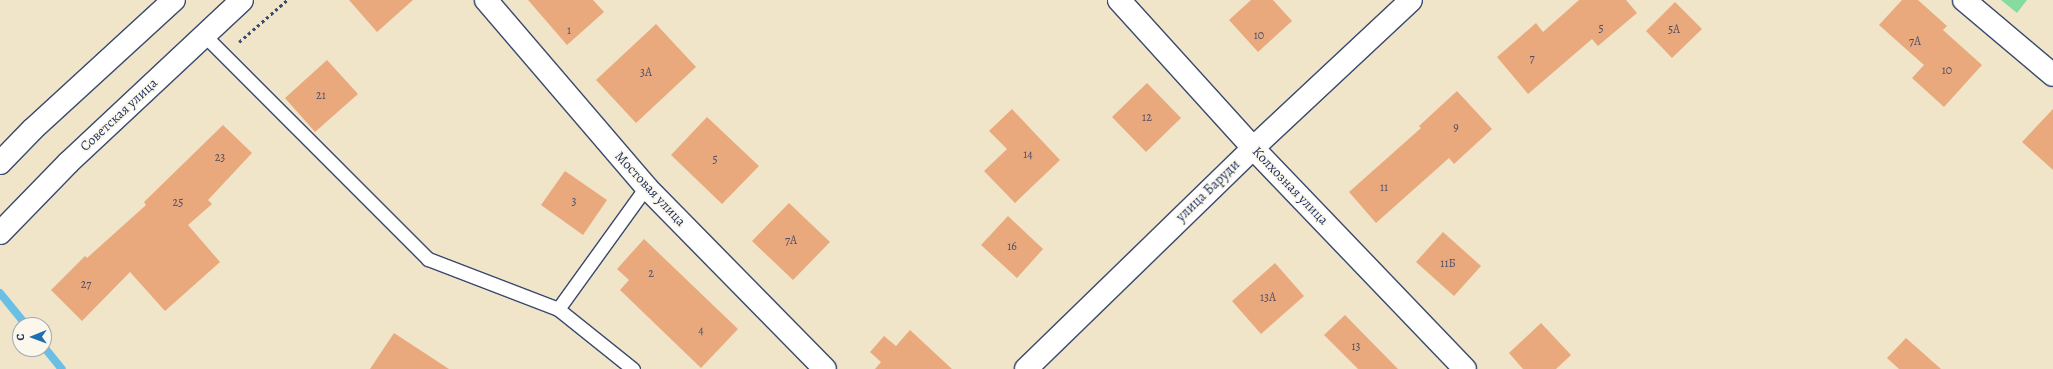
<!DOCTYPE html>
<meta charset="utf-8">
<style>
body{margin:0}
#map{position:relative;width:2053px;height:369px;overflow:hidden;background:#f0e5c9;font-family:Alegreya,serif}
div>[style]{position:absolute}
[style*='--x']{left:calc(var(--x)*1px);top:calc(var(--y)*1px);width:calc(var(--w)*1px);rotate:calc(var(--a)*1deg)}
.green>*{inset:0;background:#86dc9f}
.stream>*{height:8px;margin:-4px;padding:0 4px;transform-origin:4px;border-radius:4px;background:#69bfe6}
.building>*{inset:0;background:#e9a97d}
.path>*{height:2.5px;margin-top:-1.25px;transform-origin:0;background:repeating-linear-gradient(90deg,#3b4a6e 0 3px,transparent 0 6px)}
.roads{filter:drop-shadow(1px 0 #3b4a6e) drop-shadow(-1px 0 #3b4a6e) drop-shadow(0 1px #3b4a6e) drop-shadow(0 -1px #3b4a6e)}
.service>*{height:13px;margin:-6.5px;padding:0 6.5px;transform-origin:6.5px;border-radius:6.5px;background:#fff}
.minor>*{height:22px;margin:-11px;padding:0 11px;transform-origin:11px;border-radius:11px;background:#fff}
.tertiary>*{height:22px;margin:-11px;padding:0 11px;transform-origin:11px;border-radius:11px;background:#fff}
.primary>*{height:22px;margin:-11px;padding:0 11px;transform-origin:11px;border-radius:11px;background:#fff}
span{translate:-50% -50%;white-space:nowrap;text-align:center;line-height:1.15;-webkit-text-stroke:3.5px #fbf7ec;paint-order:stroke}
.number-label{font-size:12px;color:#4e4e66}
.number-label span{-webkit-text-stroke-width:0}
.street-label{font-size:14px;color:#1b2f5e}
.north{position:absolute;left:12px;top:317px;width:40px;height:40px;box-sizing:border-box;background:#fbf7ec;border:1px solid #a1a7b3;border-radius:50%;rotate:269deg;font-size:11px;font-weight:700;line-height:16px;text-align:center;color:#1b2f5e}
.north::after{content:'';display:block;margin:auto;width:14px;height:18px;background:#1f6fb2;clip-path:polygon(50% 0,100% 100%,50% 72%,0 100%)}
</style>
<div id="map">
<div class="green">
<i style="clip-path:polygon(2001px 0,2027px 0,2017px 13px)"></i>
</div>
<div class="stream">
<i style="--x:0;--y:293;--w:41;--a:50.9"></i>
<i style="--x:44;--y:347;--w:28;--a:51"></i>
</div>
<div class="building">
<i style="clip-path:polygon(349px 0,413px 0,377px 32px)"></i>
<i style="clip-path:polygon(528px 0,593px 0,604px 12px,567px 45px)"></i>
<i style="clip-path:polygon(1251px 0,1273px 0,1292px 21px,1258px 52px,1229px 20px)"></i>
<i style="clip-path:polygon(1579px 0,1626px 0,1637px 13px,1598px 46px,1592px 39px,1528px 94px,1497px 57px,1536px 23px,1543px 32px)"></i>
<i style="clip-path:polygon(1902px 0,1918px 0,1947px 26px,1943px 30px,1982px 65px,1944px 107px,1912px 78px,1924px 65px,1879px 25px)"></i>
<i style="clip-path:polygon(1675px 2px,1702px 29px,1672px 58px,1646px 31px)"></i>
<i style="clip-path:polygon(656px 24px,696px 67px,636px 123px,596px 80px)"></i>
<i style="clip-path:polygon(327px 60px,358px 94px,315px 132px,285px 98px)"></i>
<i style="clip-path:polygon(1147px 83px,1181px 118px,1146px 152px,1112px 117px)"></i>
<i style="clip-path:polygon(1457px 91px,1492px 129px,1454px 164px,1449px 158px,1376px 223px,1349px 192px,1421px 128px,1419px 126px)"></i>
<i style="clip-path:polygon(1012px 109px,1060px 160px,1015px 203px,984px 171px,1007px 149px,989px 131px)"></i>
<i style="clip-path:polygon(2053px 109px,2053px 170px,2022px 142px)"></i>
<i style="clip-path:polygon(707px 117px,759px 166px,722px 204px,671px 155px)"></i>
<i style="clip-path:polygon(223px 125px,252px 153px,208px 200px,212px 204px,188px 225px,220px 262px,165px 311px,130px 272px,82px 321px,51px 290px,85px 256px,87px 258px,146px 205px,144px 202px)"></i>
<i style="clip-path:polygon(565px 171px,607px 200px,583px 235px,541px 205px)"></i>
<i style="clip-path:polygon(789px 203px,830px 242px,793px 280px,752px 241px)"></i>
<i style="clip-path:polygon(1008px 216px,1043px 249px,1017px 278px,981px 245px)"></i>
<i style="clip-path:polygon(1443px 232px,1481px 266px,1454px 296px,1416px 262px)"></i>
<i style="clip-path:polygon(644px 239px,738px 329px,701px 368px,620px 290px,629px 280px,617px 269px)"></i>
<i style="clip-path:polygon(1275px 263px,1304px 296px,1261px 334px,1232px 301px)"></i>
<i style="clip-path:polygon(1345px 315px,1398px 369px,1358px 369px,1324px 335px)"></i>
<i style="clip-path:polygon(1541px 323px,1571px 355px,1556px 369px,1523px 369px,1509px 353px)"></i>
<i style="clip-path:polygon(910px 330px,952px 369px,875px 369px,881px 362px,870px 352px,884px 336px,896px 346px)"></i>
<i style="clip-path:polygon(394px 333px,449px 369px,370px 369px)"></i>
<i style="clip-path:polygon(1906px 338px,1941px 369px,1899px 369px,1887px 358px)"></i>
</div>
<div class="path">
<i style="--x:239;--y:42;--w:64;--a:-41.2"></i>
</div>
<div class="roads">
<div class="service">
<i style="--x:204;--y:35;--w:317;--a:45"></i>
<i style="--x:428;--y:259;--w:139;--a:21"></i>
<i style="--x:558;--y:309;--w:96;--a:38.7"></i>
<i style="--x:558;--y:309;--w:150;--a:-54.2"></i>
</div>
<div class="minor">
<i style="--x:486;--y:0;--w:246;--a:49.4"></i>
<i style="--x:646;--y:187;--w:255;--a:45.5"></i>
<i style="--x:1964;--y:0;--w:116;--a:40.1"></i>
<i style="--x:1026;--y:369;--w:317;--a:-44.2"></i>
<i style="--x:1253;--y:148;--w:216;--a:-43.1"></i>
</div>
<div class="tertiary">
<i style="--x:1119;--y:0;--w:200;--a:47.8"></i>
<i style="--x:1253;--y:148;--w:306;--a:46.2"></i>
</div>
<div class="primary">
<i style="--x:0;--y:163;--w:47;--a:-45.9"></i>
<i style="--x:33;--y:129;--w:191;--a:-42.5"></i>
<i style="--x:0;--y:233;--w:98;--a:-45.8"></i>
<i style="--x:68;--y:163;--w:238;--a:-43.1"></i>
</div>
</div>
<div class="number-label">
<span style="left:1601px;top:29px">5</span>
<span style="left:1674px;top:30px">5А</span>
<span style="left:569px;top:31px">1</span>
<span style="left:1259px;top:36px">10</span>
<span style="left:1915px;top:42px">7А</span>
<span style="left:1532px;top:59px">7</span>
<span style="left:1947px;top:71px">10</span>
<span style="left:646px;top:73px">3А</span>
<span style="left:321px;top:96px">21</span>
<span style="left:1147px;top:118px">12</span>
<span style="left:1456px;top:128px">9</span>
<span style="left:1028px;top:155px">14</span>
<span style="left:220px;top:158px">23</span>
<span style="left:715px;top:160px">5</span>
<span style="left:1384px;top:188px">11</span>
<span style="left:574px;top:202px">3</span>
<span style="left:178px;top:203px">25</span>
<span style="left:791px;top:241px">7А</span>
<span style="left:1012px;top:247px">16</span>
<span style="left:1448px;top:264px">11Б</span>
<span style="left:651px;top:274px">2</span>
<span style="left:86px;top:285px">27</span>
<span style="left:1268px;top:298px">13А</span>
<span style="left:701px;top:331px">4</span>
<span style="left:1356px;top:347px">13</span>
</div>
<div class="street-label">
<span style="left:119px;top:115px;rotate:-43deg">Советская улица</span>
<span style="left:1290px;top:186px;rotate:46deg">Колхозная улица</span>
<span style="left:650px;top:189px;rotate:47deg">Мостовая улица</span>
<span style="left:1208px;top:191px;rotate:-44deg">улица Баруди</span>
</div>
<div class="north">С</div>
</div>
